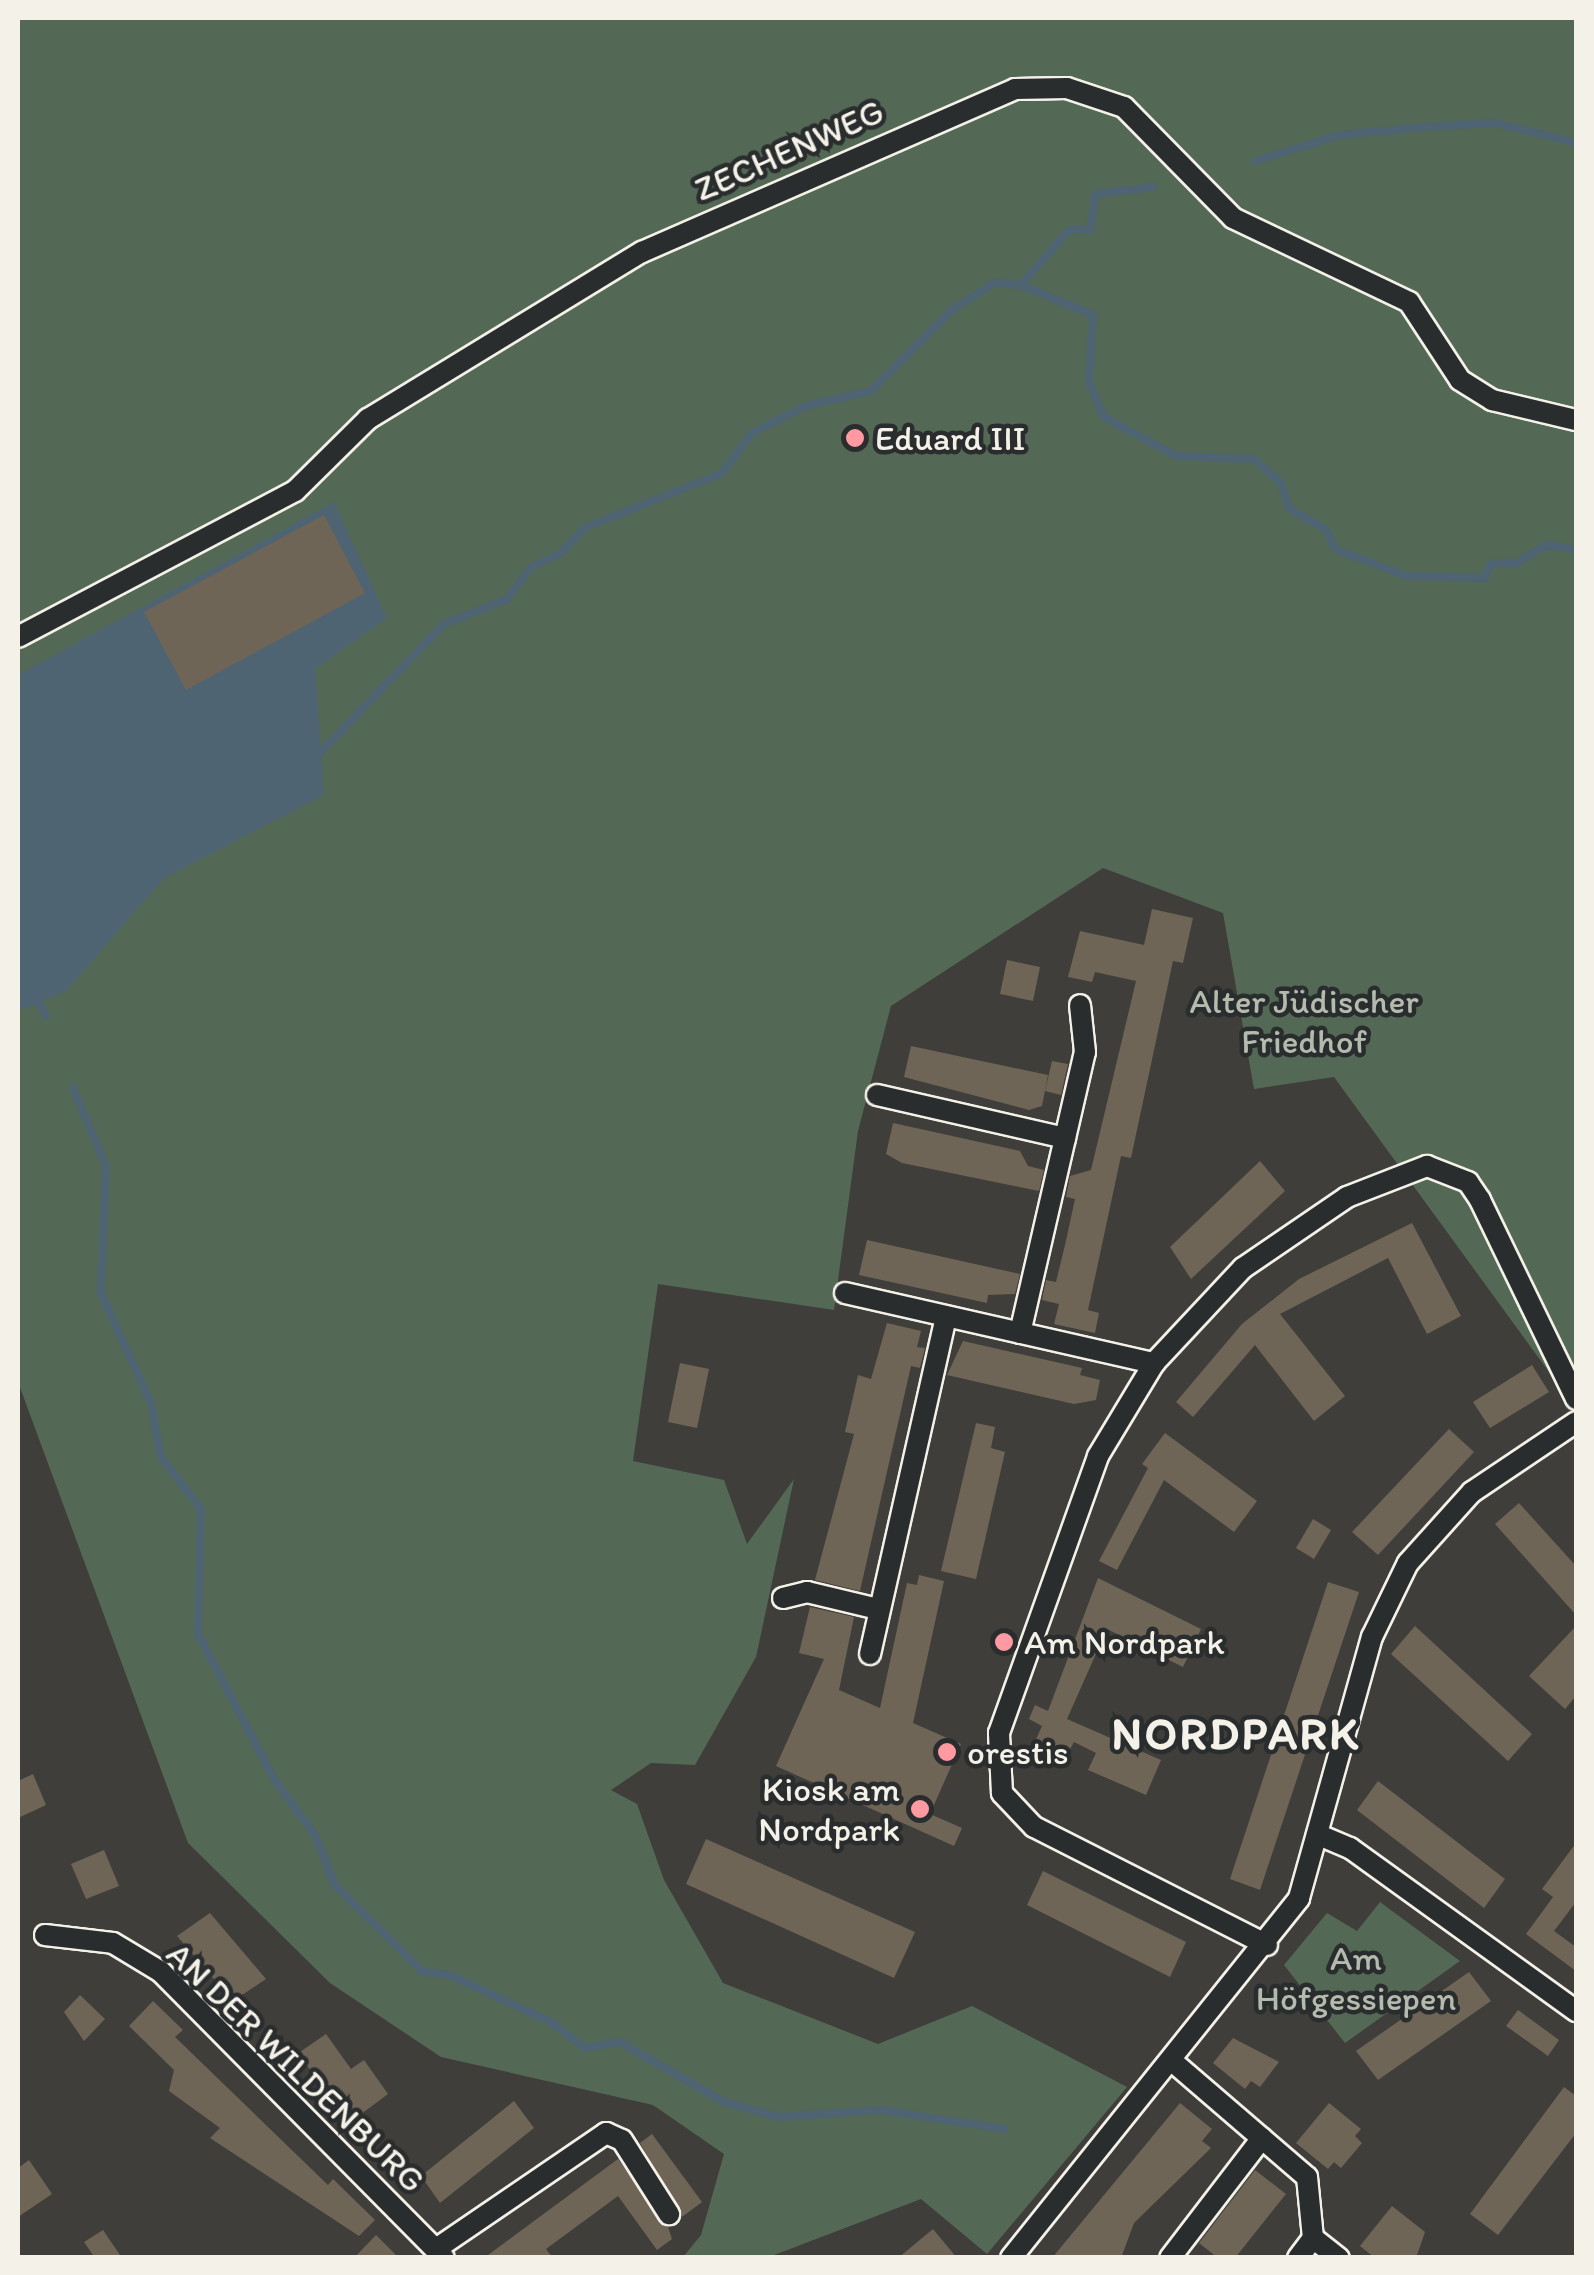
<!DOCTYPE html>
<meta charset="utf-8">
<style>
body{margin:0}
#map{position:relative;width:1594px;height:2275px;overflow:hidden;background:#3f3e3a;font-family:Itim,sans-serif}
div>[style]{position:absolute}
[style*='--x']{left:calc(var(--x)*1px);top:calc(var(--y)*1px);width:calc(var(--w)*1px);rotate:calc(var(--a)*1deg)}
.green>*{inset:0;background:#536956}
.water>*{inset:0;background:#4e6472}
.stream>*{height:8px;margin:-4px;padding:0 4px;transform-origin:4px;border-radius:4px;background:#4e6472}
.building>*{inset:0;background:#6f6556}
.roads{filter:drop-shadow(2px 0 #f4f1e8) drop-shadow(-2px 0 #f4f1e8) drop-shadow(0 2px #f4f1e8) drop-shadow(0 -2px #f4f1e8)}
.street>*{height:20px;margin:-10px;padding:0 10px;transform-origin:10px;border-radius:10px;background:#2a2d2e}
.dots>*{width:28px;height:28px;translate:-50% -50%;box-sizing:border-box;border:5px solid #2a2d2e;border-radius:50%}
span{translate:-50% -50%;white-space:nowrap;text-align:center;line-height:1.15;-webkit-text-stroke:9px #2a2d2e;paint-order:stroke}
.street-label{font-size:35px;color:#f4f1e8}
.poi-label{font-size:35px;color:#f4f1e8}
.left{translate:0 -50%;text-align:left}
.right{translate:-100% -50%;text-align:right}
.park-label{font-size:35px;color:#b4bbae}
.district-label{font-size:45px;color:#f4f1e8;font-weight:700;letter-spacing:2.5px}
.frame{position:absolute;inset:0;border:20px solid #f4f1e8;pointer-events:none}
</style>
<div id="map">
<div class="green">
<i style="clip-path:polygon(18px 18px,1576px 18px,1576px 1409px,1334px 1077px,1254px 1089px,1223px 913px,1103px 868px,891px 1006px,858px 1131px,834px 1310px,658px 1284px,633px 1461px,724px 1480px,747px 1544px,794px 1479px,756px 1657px,695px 1765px,651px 1763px,611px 1790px,637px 1804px,664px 1880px,723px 1983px,878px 2044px,972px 2006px,1127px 2087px,987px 2254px,921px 2199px,769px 2257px,683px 2257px,701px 2235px,724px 2154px,653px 2105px,441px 2057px,330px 1983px,188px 1843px,18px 1382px)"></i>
<i style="clip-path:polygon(1380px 1902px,1460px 1961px,1345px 2043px,1284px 1965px,1327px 1913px,1357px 1931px)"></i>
</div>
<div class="water">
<i style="clip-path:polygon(334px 502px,387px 618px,315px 669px,324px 795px,164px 878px,66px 991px,18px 1011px,18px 675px)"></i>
</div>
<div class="stream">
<i style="--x:1255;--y:161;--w:89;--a:-17"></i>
<i style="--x:1340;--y:135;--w:97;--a:-5.3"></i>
<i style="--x:1437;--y:126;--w:59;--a:-2.9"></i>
<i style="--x:1496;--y:123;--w:82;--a:14"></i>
<i style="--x:1021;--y:285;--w:78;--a:22.6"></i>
<i style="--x:1093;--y:315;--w:68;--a:93.4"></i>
<i style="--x:1089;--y:383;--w:37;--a:66"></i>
<i style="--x:1104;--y:417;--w:82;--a:28.4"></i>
<i style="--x:1176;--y:456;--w:78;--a:2.2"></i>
<i style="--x:1254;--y:459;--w:36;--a:42"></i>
<i style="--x:1281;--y:483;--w:26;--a:72"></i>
<i style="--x:1289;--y:508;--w:42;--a:30.3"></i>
<i style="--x:1325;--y:529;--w:22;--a:63"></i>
<i style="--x:1335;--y:549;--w:76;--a:20.8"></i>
<i style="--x:1406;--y:576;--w:78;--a:1.5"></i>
<i style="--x:1484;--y:578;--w:17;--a:-62"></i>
<i style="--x:1492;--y:563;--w:25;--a:0"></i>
<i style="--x:1517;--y:563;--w:34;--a:-32"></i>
<i style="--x:1546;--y:545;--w:30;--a:9"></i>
<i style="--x:314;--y:759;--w:187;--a:-46.1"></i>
<i style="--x:444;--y:624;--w:68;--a:-21.6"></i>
<i style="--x:507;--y:599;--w:39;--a:-53"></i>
<i style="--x:530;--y:568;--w:34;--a:-26"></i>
<i style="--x:561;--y:553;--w:34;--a:-47"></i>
<i style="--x:584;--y:528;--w:149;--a:-21.7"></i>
<i style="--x:722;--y:473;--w:50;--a:-53.1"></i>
<i style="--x:752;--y:433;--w:60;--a:-26.6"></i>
<i style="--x:806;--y:406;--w:67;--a:-13"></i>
<i style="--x:871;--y:391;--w:115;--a:-45"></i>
<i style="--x:952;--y:310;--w:50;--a:-32.7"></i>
<i style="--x:994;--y:283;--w:27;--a:4"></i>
<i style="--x:1021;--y:285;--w:73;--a:-48.9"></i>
<i style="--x:1069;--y:230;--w:21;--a:0"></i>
<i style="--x:1090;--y:230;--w:36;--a:-81"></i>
<i style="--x:1096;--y:194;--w:58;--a:-6.9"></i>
<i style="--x:34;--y:994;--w:25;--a:61"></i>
<i style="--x:73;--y:1088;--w:85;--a:67.1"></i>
<i style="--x:106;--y:1166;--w:127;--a:92.3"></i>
<i style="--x:101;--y:1293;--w:121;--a:65.6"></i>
<i style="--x:151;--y:1403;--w:55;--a:79.5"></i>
<i style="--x:161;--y:1457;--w:66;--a:52.4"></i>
<i style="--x:201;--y:1509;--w:125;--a:91.4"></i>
<i style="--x:198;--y:1634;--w:164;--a:62.3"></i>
<i style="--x:274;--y:1779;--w:69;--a:53.8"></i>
<i style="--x:315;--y:1835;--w:54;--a:68.2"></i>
<i style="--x:335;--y:1885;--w:124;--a:44.7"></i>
<i style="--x:423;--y:1972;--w:27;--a:6"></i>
<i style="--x:450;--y:1975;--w:111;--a:25"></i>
<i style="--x:551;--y:2022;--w:43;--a:37.4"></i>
<i style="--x:585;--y:2048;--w:36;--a:-10"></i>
<i style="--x:620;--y:2042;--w:120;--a:30"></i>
<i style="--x:724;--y:2102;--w:57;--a:15.3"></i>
<i style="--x:779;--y:2117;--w:102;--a:-3.9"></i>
<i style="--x:881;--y:2110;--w:125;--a:8.7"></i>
</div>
<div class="building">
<i style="clip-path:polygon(324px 515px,365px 593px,186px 690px,144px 612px)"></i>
<i style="clip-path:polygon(1152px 909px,1193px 918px,1183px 963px,1173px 961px,1131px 1158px,1121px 1156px,1088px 1310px,1099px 1313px,1095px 1333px,1054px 1324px,1059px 1304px,1042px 1300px,1046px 1280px,1056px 1282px,1065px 1245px,1075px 1199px,1066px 1197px,1070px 1176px,1091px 1170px,1136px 981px,1095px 972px,1092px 982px,1068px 977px,1080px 931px,1144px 945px)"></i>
<i style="clip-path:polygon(1007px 960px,1040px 967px,1033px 1001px,1000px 994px)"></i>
<i style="clip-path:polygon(911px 1046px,1048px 1075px,1042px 1106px,1029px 1110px,904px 1077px)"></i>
<i style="clip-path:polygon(1052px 1061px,1068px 1064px,1061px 1095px,1045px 1091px)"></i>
<i style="clip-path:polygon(893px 1123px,1020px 1151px,1028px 1166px,1044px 1170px,1039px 1191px,902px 1163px,886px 1154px)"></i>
<i style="clip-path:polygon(1260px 1161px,1285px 1191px,1191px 1279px,1170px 1247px)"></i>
<i style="clip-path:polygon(1412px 1223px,1461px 1316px,1427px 1334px,1388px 1258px,1280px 1314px,1345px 1396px,1314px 1421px,1255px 1345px,1193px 1417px,1176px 1402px,1242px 1324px,1299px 1279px)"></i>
<i style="clip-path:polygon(867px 1240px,1020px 1274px,1015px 1294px,988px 1295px,987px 1303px,859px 1275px)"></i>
<i style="clip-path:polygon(887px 1323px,921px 1331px,917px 1347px,925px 1348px,920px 1368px,911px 1366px,860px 1591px,815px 1580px,854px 1434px,845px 1432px,858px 1375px,871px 1379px)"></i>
<i style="clip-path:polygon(963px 1341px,1082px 1368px,1080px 1375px,1100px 1380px,1096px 1400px,1074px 1404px,947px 1375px)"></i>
<i style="clip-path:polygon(680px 1363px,709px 1369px,697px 1428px,668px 1422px)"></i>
<i style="clip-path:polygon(1532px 1365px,1549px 1392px,1490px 1428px,1473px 1402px)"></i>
<i style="clip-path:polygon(976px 1423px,995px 1427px,991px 1448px,1005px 1452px,976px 1579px,941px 1571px)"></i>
<i style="clip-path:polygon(1449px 1429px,1474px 1452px,1378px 1555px,1352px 1532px)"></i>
<i style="clip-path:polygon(1165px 1433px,1257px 1501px,1234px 1532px,1164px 1480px,1117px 1570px,1099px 1561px,1148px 1468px,1142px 1464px)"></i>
<i style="clip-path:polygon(1519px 1503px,1576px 1566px,1576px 1615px,1495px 1524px)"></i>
<i style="clip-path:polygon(1313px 1519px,1331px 1530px,1314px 1559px,1296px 1548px)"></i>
<i style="clip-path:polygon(919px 1575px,944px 1581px,913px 1723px,961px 1744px,930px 1814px,962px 1828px,954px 1846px,776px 1766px,824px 1659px,799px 1653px,810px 1607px,854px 1617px,839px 1690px,880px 1708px,907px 1583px,917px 1585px)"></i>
<i style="clip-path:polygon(1098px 1578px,1201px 1629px,1183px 1667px,1107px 1629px,1067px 1719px,1161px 1760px,1146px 1795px,1088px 1770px,1096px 1753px,1074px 1742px,1064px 1760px,1033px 1746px,1042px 1726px,1029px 1719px,1035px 1705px,1048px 1711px)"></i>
<i style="clip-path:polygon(1328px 1582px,1359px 1592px,1260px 1890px,1230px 1879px)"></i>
<i style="clip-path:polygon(1415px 1626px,1532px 1734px,1508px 1761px,1391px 1654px)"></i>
<i style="clip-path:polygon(1576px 1626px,1576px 1696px,1565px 1709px,1529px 1676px)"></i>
<i style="clip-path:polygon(33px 1774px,46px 1805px,18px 1818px,18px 1781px)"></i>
<i style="clip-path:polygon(1378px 1781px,1505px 1879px,1484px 1908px,1357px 1810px)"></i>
<i style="clip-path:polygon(706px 1839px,915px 1932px,894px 1978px,686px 1884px)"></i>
<i style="clip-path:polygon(1576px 1843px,1576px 1902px,1554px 1931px,1576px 1947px,1576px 1971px,1526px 1934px,1553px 1897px,1542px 1889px)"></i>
<i style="clip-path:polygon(104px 1850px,119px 1886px,86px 1899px,71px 1864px)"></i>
<i style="clip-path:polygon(1043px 1871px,1186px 1942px,1170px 1977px,1027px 1905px)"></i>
<i style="clip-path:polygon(210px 1913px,266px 1979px,233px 2001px,177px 1936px)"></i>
<i style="clip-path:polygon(1469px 1972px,1491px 2001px,1378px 2080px,1356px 2051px)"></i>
<i style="clip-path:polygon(80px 1995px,105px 2019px,84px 2041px,64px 2012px)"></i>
<i style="clip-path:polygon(153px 2001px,183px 2030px,175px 2037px,328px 2185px,333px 2179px,375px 2220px,359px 2236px,210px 2138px,220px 2128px,169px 2091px,174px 2070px,129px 2026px)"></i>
<i style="clip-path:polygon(1518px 2010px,1559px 2040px,1548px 2056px,1506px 2026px)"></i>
<i style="clip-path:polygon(326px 2034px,351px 2069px,364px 2060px,388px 2094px,353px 2120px,297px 2054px)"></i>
<i style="clip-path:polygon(1233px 2038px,1279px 2062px,1260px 2087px,1251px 2081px,1245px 2089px,1213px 2063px)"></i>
<i style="clip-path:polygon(1564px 2087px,1576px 2096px,1576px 2133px,1498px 2235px,1470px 2214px)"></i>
<i style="clip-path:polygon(514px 2101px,534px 2128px,440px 2203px,421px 2176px)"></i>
<i style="clip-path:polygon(1180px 2103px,1212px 2129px,1202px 2141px,1211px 2148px,1134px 2223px,1121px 2258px,1052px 2258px)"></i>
<i style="clip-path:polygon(1329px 2103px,1361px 2129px,1355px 2136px,1362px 2143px,1341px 2168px,1334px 2162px,1328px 2169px,1296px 2143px)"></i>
<i style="clip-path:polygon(652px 2134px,702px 2202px,682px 2217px,640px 2143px)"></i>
<i style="clip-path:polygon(618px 2159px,668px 2227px,672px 2239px,657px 2250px,618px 2196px,546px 2249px,553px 2258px,484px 2258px)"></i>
<i style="clip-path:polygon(29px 2160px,52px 2194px,18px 2217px,18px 2168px)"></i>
<i style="clip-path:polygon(1255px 2170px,1286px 2194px,1235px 2258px,1218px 2258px,1199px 2243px)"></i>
<i style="clip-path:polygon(1392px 2206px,1425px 2232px,1416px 2258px,1375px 2258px,1360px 2246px)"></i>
<i style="clip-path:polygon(933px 2229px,957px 2258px,898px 2258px)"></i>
<i style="clip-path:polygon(103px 2230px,122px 2258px,95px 2258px,84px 2242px)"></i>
<i style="clip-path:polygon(376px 2235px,399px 2258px,354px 2258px)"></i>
</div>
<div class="roads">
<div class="street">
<i style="--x:18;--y:637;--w:313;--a:-27.8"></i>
<i style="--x:295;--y:491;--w:103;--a:-44.6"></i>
<i style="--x:368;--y:419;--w:321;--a:-31.4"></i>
<i style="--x:642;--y:252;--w:407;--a:-23.6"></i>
<i style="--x:1015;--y:89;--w:52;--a:-1.1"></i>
<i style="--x:1067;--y:88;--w:60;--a:18.4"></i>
<i style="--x:1124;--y:107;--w:156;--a:45.5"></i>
<i style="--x:1233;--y:218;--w:195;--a:25.5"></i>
<i style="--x:1409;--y:302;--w:93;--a:56.8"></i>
<i style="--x:1460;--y:380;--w:38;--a:32"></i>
<i style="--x:1492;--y:400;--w:86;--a:13.4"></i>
<i style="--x:877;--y:1095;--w:193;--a:12.9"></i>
<i style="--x:845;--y:1293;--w:317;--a:12.8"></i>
<i style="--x:1020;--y:1333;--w:288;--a:-77"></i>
<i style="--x:1085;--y:1052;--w:47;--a:-96.1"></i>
<i style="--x:783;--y:1598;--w:25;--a:-14"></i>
<i style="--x:807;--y:1592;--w:73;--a:13.5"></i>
<i style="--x:870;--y:1654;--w:346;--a:-77.3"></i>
<i style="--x:1319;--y:1835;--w:34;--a:23"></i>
<i style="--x:1350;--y:1848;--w:279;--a:35.8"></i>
<i style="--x:45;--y:1935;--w:68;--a:6.7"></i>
<i style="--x:113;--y:1943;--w:56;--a:31.1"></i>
<i style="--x:161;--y:1972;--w:402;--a:45.3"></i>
<i style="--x:1267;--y:1945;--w:261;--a:-153.1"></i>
<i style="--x:1034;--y:1827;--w:47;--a:-133.3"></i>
<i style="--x:1002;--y:1793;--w:60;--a:-92.9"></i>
<i style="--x:999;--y:1733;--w:294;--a:-70.3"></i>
<i style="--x:1098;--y:1456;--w:109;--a:-58.9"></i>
<i style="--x:1154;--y:1363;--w:130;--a:-46.9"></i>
<i style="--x:1243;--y:1268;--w:126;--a:-34.3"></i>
<i style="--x:1347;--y:1197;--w:86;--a:-21.2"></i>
<i style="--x:1427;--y:1166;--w:44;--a:21.3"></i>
<i style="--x:1468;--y:1182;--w:22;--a:56"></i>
<i style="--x:1480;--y:1200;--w:221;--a:64.2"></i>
<i style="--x:1172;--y:2061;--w:178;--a:40.7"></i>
<i style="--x:1307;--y:2177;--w:61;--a:84.4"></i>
<i style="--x:1313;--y:2238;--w:33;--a:38"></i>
<i style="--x:436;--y:2249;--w:206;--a:-34.3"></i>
<i style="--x:606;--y:2133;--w:17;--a:24"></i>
<i style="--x:622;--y:2140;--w:88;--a:57.6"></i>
<i style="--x:1011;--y:2258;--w:461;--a:-51.3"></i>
<i style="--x:1299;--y:1898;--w:271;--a:-74.4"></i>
<i style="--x:1372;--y:1637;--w:82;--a:-64.1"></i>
<i style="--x:1408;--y:1563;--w:96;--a:-48"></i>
<i style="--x:1472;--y:1492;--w:125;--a:-33.9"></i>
<i style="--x:1170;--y:2258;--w:151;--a:-52.5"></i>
<i style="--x:1298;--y:2258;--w:25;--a:-53"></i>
</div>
</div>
<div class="dots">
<i style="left:855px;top:438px;background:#ff9aa2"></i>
<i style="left:1004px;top:1642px;background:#ff9aa2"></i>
<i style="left:947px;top:1752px;background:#ff9aa2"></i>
<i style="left:920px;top:1809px;background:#ff9aa2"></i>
</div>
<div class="street-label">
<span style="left:789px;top:150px;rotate:-24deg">ZECHENWEG</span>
<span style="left:296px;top:2067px;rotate:44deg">AN DER WILDENBURG</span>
</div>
<div class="poi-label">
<span class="left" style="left:875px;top:438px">Eduard III</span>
<span class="left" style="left:1024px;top:1642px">Am Nordpark</span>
<span class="left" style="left:967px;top:1752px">orestis</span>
<span class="right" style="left:900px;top:1809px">Kiosk am<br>Nordpark</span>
</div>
<div class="park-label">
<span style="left:1304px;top:1021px">Alter Jüdischer<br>Friedhof</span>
<span style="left:1356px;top:1978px">Am<br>Höfgessiepen</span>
</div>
<div class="district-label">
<span style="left:1236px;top:1734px">NORDPARK</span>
</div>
<div class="frame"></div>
</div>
